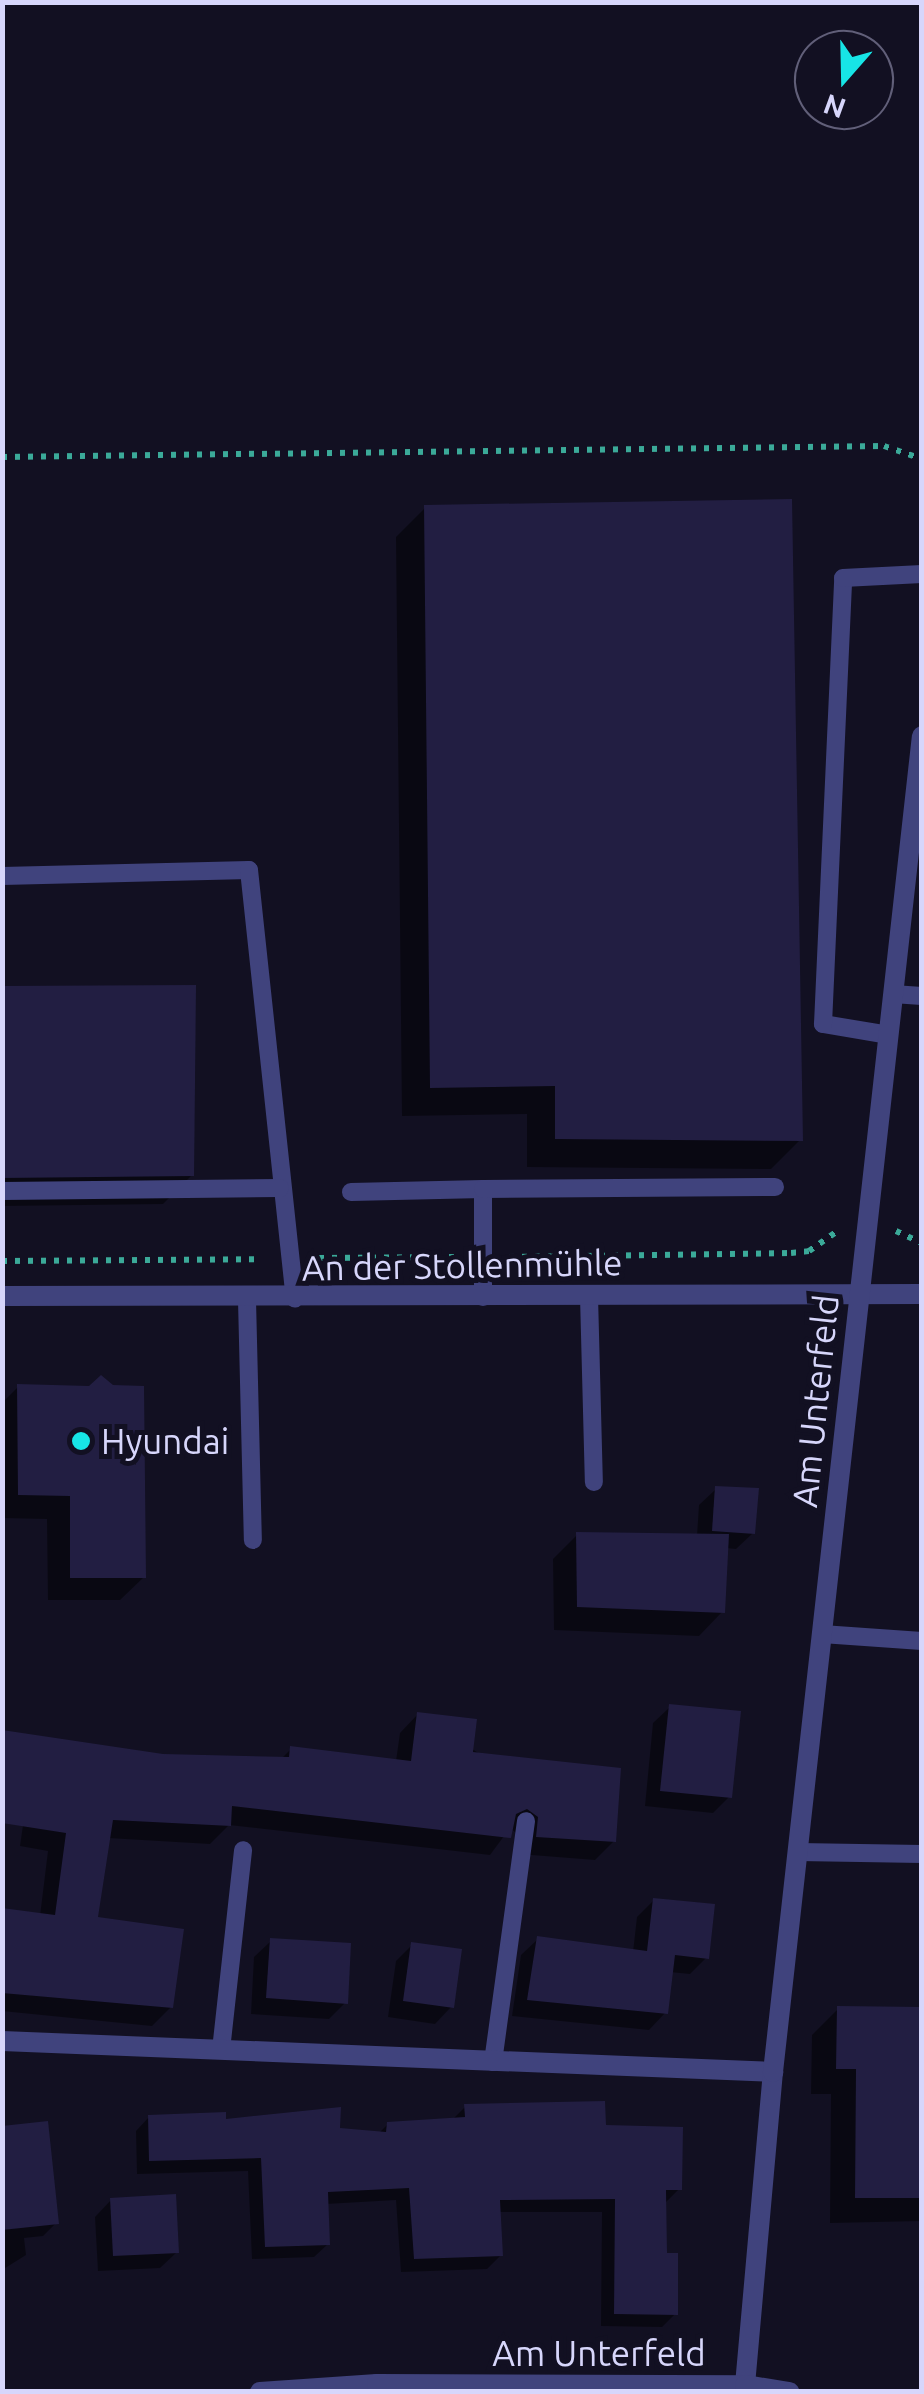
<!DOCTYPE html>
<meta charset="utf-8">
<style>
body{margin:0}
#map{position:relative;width:924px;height:2394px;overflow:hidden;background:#121022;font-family:Ubuntu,sans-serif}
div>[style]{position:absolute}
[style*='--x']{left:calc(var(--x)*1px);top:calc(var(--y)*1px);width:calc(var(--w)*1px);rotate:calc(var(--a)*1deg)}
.shadow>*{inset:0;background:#0007}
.building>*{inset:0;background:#221e42}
.path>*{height:6px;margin-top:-3px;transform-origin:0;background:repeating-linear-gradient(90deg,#3baa99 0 5px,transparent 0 13px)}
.service>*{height:18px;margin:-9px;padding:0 9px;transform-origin:9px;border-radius:9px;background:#40437d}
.minor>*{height:20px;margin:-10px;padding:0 10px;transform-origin:10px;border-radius:10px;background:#40437d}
.dots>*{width:28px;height:28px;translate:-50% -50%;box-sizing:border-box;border:5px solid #121022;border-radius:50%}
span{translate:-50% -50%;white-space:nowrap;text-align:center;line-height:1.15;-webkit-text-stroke:10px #121022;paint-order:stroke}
.street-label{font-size:35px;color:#d7d6fb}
.poi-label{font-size:35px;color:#d7d6fb}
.left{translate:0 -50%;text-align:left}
.frame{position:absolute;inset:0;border:5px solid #d7d6fb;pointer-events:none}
.north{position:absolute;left:794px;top:30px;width:100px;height:100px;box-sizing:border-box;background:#121022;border:2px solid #615f79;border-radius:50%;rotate:200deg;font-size:28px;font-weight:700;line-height:40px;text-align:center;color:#d7d6fb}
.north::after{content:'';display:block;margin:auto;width:35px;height:45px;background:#17e5e6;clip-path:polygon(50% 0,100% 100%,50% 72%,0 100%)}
</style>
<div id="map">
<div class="shadow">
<i style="clip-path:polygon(425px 508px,800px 1140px,771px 1169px,527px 1167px,527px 1114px,402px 1116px,396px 537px)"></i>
<i style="clip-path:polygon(2px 989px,192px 1175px,163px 1204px,2px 1206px)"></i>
<i style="clip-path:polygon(18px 1387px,144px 1577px,120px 1600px,48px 1600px,47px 1519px,2px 1518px,2px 1403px)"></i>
<i style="clip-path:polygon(716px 1489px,753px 1533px,736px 1549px,726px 1548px,722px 1612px,699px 1636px,554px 1630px,553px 1559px,577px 1535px,697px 1536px,699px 1505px)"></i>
<i style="clip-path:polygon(670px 1707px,729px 1797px,713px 1813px,645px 1806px,653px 1723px)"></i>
<i style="clip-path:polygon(418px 1714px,614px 1841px,595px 1860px,519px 1854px,520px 1836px,510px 1828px,490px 1855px,229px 1825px,210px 1844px,108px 1838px,95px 1920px,171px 2007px,152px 2026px,2px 2011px,2px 1910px,40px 1916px,48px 1851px,20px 1846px,24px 1818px,162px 1757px,280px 1760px,291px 1749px,396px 1761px,400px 1733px)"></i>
<i style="clip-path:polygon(654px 1900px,706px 1958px,690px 1974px,670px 1972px,665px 2013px,649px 2030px,512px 2016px,521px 1955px,538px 1939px,633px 1952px,637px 1917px)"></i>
<i style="clip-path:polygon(271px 1941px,345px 2003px,329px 2019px,251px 2014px,254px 1957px)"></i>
<i style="clip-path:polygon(412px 1945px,451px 2007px,435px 2024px,388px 2017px,396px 1961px)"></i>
<i style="clip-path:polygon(838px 2009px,922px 2009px,922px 2221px,830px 2223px,831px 2094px,811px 2094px,812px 2035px)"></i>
<i style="clip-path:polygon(466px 2106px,603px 2128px,679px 2189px,666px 2202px,665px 2256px,675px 2314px,662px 2327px,601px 2326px,602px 2212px,499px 2212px,501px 2255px,487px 2269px,401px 2272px,396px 2200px,326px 2204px,328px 2244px,314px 2257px,252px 2259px,248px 2171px,137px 2174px,136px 2131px,149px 2117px,378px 2134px,388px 2124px,451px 2121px)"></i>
<i style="clip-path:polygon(2px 2128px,56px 2223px,43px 2236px,24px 2238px,26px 2255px,2px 2270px)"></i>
<i style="clip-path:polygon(111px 2200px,177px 2252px,160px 2268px,98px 2271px,95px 2217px)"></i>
</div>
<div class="building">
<i style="clip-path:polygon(792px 499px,803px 1141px,555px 1139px,555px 1086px,430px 1088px,424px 505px)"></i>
<i style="clip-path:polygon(196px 985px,194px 1176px,2px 1178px,2px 986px)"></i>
<i style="clip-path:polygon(101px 1375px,113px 1385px,144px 1386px,146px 1578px,70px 1578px,70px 1496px,18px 1495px,17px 1384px,89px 1386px)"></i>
<i style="clip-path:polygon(715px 1486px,759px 1488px,755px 1534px,712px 1531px)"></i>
<i style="clip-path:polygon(576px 1532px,729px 1534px,725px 1613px,577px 1607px)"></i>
<i style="clip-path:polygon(669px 1704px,741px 1711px,732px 1798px,660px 1791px)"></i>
<i style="clip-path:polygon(417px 1712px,477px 1719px,473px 1752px,621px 1768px,616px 1842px,536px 1837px,538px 1817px,527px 1809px,516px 1814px,511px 1838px,232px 1806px,231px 1826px,113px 1820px,98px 1917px,184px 1929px,173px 2008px,2px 1993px,2px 1908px,55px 1915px,66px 1833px,2px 1823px,2px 1730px,163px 1754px,289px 1757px,290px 1746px,411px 1761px)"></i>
<i style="clip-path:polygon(653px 1898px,715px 1904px,709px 1959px,675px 1955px,668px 2014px,527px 2000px,537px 1936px,647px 1951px)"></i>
<i style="clip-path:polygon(270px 1938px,351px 1943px,348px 2004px,266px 1998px)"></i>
<i style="clip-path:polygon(411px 1942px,462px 1949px,454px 2008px,403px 2001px)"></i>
<i style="clip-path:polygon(837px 2006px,922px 2007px,922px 2198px,855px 2198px,856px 2069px,836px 2069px)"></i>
<i style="clip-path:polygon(605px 2101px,606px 2125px,683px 2127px,682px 2190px,666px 2190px,667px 2253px,678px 2253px,678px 2315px,614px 2314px,615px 2199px,500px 2200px,503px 2256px,414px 2259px,409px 2188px,328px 2192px,330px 2245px,265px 2247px,261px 2158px,149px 2161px,148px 2115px,226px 2112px,226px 2119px,341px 2107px,340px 2128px,386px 2132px,387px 2122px,465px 2117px,464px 2104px)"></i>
<i style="clip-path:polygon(48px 2121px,59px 2224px,2px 2230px,2px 2126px)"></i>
<i style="clip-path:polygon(176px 2194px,179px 2253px,113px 2256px,110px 2198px)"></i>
</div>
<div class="path">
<i style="--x:2;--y:457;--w:882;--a:-0.71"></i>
<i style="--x:884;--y:446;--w:40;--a:18.9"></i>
<i style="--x:896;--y:1231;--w:29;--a:25"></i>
<i style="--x:509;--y:1257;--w:282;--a:-0.8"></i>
<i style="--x:791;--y:1253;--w:18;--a:-6"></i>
<i style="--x:809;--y:1251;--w:37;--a:-35"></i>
<i style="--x:319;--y:1258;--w:137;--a:-0.4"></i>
<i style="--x:2;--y:1261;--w:259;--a:-0.4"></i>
</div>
<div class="service">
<i style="--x:2;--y:876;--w:247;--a:-1.4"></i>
<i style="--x:249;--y:870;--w:431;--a:83.9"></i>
<i style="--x:893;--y:994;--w:29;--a:4"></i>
<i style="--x:889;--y:1035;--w:67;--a:-170.5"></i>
<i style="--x:823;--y:1024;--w:446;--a:-87.4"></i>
<i style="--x:843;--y:578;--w:79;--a:-2.9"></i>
<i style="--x:2;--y:1191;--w:278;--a:-0.6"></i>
<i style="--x:351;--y:1192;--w:132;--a:-1.3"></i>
<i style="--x:589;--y:1296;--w:186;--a:88.5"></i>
<i style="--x:483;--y:1297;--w:108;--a:-90"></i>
<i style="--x:483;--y:1189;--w:292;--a:-0.4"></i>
<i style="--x:247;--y:1300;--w:240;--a:88.6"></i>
<i style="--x:822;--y:1634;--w:100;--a:4"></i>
<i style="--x:798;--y:1852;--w:124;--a:0.9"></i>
<i style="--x:221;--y:2050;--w:201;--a:-83.7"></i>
<i style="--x:493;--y:2062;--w:243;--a:-82.2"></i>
</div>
<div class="minor">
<i style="--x:2;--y:1296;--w:920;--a:-0.12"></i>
<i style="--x:2;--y:2041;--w:772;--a:2.3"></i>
<i style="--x:745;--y:2385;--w:314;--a:-84.9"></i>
<i style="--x:773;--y:2072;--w:1344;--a:-83.64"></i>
<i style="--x:260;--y:2392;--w:117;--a:-3.9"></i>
<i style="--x:377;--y:2384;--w:368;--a:0.2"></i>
<i style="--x:745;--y:2385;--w:45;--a:9"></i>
</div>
<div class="dots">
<i style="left:81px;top:1441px;background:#17e5e6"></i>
</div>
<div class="street-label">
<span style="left:462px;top:1265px;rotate:-1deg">An der Stollenmühle</span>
<span style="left:815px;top:1401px;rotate:-84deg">Am Unterfeld</span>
<span style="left:599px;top:2353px">Am Unterfeld</span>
</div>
<div class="poi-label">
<span class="left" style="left:101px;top:1441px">Hyundai</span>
</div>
<div class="frame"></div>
<div class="north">N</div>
</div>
